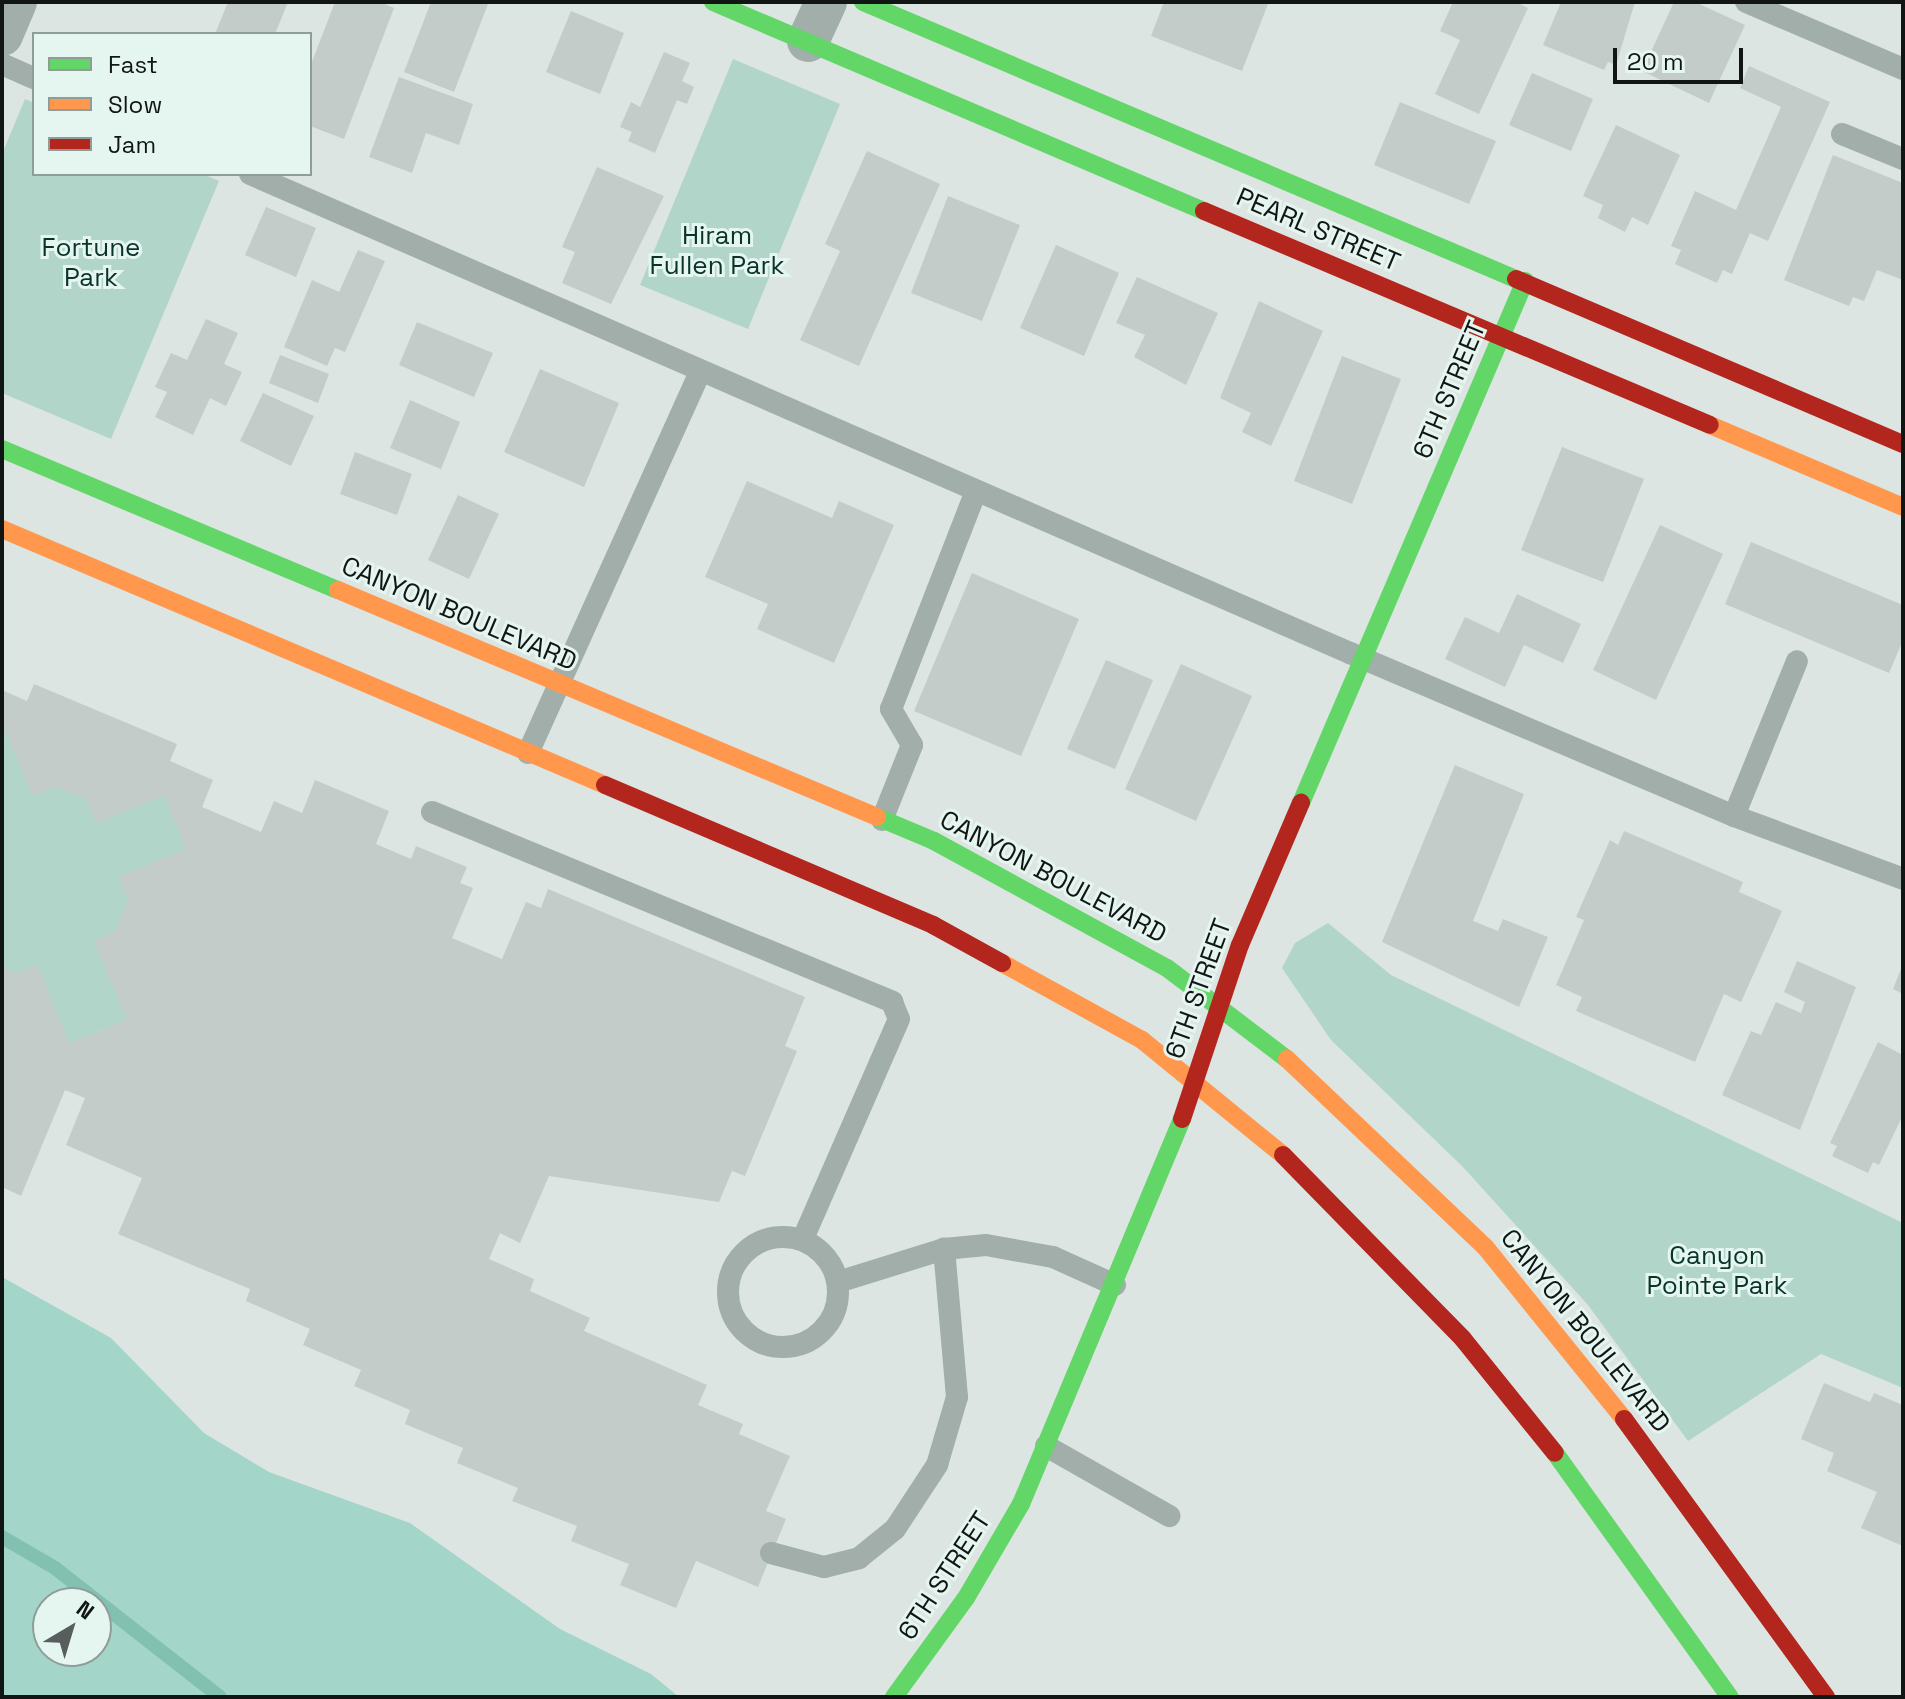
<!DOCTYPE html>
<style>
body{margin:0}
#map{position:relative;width:1905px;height:1699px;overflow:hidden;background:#dce5e2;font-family:"Space Grotesk",sans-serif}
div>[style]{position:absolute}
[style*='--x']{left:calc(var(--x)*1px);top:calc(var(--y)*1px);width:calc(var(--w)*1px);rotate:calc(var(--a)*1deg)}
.green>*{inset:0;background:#b2d5ca}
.forest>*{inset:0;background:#a3d6c8}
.stream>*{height:14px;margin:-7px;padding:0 7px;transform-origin:7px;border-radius:7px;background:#82c1b0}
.building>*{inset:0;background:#c4ccc9}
.lane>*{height:22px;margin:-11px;padding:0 11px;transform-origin:11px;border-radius:11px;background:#a1aeaa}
.lane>.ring{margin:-11px;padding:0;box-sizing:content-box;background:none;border:22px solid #a1aeaa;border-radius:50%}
.street>*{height:42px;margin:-21px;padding:0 21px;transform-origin:21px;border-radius:21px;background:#a1aeaa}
.fast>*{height:18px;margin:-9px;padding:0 9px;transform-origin:9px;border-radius:9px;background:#63d668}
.slow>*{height:18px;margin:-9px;padding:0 9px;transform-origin:9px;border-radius:9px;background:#ff974d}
.jam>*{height:18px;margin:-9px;padding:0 9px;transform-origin:9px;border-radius:9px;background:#b3261e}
span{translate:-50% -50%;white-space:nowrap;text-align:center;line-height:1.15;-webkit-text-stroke:6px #e5f6f0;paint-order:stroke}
.street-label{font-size:26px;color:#111615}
.park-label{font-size:26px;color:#0a342a}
.frame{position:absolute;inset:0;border:4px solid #111615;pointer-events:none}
.legend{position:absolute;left:32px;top:32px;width:280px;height:144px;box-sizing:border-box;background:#e5f6f0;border:2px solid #909c98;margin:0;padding:10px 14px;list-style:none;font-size:24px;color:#111615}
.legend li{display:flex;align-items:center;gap:16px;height:40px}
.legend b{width:40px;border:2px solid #909c98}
.north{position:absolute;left:32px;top:1587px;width:80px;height:80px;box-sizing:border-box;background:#e5f6f0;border:2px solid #909c98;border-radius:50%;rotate:38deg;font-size:22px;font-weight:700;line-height:32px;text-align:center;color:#111615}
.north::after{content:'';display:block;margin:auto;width:28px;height:36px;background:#585e5d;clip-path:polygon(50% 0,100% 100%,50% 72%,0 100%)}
.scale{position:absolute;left:1613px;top:48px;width:130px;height:36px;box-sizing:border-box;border:4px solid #111615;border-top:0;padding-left:10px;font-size:24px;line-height:28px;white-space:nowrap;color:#111615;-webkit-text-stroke:6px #e5f6f0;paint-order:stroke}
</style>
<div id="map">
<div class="green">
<i style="clip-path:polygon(733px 59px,840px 104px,748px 329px,640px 285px)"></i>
<i style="clip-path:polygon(25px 99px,34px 103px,34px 174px,203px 174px,219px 181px,111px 439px,2px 393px,2px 154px)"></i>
<i style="clip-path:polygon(2px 712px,162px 768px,198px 854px,127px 1020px,50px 1051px,2px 1031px)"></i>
<i style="clip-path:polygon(1328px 923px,1391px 975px,1903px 1223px,1903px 1388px,1821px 1354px,1688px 1441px,1588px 1305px,1462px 1166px,1331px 1040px,1282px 968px,1295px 943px)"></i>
</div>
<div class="forest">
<i style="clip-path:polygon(evenodd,2px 1277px,111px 1338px,204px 1433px,269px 1472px,410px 1523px,560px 1629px,651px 1674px,679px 1697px,2px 1697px,2px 1277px,48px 1603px,96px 1603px,96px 1651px,48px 1651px,48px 1603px)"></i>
</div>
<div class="stream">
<i style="--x:2;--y:1537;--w:61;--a:30.3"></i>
<i style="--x:55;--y:1568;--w:209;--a:38"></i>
</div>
<div class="building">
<i style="clip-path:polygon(228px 2px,288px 2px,275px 34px,215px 34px)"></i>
<i style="clip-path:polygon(335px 2px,380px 2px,394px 8px,344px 139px,310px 126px,310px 67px)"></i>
<i style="clip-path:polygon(431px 2px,488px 4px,454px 92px,404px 72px)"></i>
<i style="clip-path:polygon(1164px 2px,1268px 4px,1242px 71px,1151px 36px)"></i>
<i style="clip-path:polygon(1453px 2px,1516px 2px,1528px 8px,1479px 114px,1435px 94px,1460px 40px,1440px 31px)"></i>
<i style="clip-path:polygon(1561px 2px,1635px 2px,1616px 65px,1608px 62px,1604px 70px,1543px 45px)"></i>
<i style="clip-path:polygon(1674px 2px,1695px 2px,1745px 25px,1709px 103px,1642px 71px)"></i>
<i style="clip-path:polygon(571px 11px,624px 33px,600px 94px,546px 72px)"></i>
<i style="clip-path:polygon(664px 52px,690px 63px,682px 81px,694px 87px,687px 104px,677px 100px,655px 153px,628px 141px,632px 132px,620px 127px,631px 102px,640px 107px)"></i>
<i style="clip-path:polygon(1749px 66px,1830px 102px,1768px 241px,1750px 233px,1732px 274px,1723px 270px,1717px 283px,1675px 264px,1681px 250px,1671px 246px,1695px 191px,1736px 210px,1781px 107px,1740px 88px)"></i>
<i style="clip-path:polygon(1532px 73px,1593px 99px,1571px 151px,1509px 125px)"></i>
<i style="clip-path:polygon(399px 77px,473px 104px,459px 145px,426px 133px,412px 173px,369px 157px)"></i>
<i style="clip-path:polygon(1400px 102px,1496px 141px,1469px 204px,1374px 165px)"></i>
<i style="clip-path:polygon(1616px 125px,1680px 155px,1648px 225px,1632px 217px,1625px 232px,1598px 218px,1603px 205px,1583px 196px)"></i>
<i style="clip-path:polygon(867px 151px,940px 184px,859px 366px,800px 340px,840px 251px,825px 244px)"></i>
<i style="clip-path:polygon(1833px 155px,1903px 183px,1903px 280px,1877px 270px,1864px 301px,1853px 297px,1849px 306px,1784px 280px)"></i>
<i style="clip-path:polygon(597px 167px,664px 196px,611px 304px,562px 283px,575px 252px,562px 247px)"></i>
<i style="clip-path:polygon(948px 196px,1020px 225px,982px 321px,911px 293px)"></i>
<i style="clip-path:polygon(266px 207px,316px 228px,296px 277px,245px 255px)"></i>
<i style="clip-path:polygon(1056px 245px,1119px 273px,1084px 356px,1020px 328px)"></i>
<i style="clip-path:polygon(358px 250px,385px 261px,345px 352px,335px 348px,327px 366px,284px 347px,312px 280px,339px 292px)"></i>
<i style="clip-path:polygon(1137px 277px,1218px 313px,1186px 385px,1134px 357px,1145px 335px,1116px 323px)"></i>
<i style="clip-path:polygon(1259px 301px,1323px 331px,1271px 446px,1242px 432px,1251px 413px,1220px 398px)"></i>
<i style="clip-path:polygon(206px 319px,238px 333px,224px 364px,242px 372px,226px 406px,210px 398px,193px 435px,155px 417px,167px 392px,155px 387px,171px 353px,187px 360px)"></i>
<i style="clip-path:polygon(417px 322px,493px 353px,474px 397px,399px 365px)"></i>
<i style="clip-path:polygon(280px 355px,329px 374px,318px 403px,269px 383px)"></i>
<i style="clip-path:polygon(1342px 356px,1401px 379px,1352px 504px,1294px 481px)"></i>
<i style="clip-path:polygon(540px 369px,619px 403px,584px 487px,504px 452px)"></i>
<i style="clip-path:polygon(263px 393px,314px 416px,291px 466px,240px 441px)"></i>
<i style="clip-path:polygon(410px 400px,460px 422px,441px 469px,390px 448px)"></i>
<i style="clip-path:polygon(1562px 447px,1644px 479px,1603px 582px,1521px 550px)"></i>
<i style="clip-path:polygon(355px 452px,412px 474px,397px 515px,340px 494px)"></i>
<i style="clip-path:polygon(747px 481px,832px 518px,839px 501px,894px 525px,834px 663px,757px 629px,768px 604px,705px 577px)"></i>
<i style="clip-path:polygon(458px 495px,499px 514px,469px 579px,428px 560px)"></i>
<i style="clip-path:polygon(1660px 525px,1723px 554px,1656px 700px,1593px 670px)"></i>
<i style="clip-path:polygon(1751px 542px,1903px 605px,1903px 640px,1889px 673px,1725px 604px)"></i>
<i style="clip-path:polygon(972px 573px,1079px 619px,1021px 756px,914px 711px)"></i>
<i style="clip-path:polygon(1517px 594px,1581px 624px,1563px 663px,1524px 645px,1505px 687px,1445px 659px,1465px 617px,1499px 633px)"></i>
<i style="clip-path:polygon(1106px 660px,1153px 680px,1115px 769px,1067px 749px)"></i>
<i style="clip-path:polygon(1181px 664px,1252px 696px,1196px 821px,1125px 789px)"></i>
<i style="clip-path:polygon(34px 684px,177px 744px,170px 761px,213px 780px,202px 807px,261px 832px,274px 801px,302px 813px,315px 780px,389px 811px,376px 844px,411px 859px,416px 846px,467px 867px,460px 883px,473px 888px,452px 938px,502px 959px,526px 902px,541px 908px,548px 889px,805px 997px,785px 1046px,797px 1051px,745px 1176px,732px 1171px,719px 1202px,549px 1176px,520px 1243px,500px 1233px,489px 1259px,534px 1279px,530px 1291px,590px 1318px,584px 1331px,707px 1385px,698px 1405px,743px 1424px,739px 1434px,790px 1456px,766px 1511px,786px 1519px,758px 1587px,696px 1561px,676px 1608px,620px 1585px,629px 1564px,571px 1541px,577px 1526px,512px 1501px,518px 1488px,457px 1463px,463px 1448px,405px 1424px,410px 1410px,354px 1386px,361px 1370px,303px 1345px,310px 1329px,246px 1301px,250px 1289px,118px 1234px,142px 1178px,66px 1145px,85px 1098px,65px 1090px,21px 1196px,2px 1187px,2px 967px,17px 973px,37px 964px,69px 1043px,127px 1020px,94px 941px,115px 931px,128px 900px,118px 877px,186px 849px,164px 795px,96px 823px,86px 799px,54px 787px,33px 796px,2px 723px,2px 690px,27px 701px)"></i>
<i style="clip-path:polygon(1455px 765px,1524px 794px,1473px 921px,1498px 931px,1503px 919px,1548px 937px,1519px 1007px,1382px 942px)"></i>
<i style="clip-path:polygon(1624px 831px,1743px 882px,1739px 892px,1782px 911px,1741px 1002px,1724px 994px,1695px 1062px,1576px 1011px,1582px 997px,1556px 985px,1584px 920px,1576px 917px,1610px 840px,1618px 845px)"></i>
<i style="clip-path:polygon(1797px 961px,1856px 987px,1800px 1130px,1722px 1095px,1751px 1031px,1761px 1035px,1776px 1002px,1801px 1013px,1805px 1002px,1784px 992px)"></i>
<i style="clip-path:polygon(1903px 964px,1903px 994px,1893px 989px)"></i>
<i style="clip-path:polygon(1878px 1042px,1903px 1055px,1903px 1115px,1879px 1165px,1873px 1162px,1868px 1173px,1832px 1156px,1837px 1146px,1830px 1143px)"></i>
<i style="clip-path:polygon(1824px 1383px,1870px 1402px,1874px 1393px,1903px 1405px,1903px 1546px,1861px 1528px,1877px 1492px,1827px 1471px,1834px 1453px,1801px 1439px)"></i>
</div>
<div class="lane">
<i style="--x:1746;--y:2;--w:171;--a:23.1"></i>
<i style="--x:2;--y:64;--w:35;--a:24"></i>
<i style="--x:1842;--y:134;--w:66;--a:22.3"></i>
<i style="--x:250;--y:174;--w:1200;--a:23.53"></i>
<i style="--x:1350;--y:653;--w:417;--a:23"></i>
<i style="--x:1734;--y:816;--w:180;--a:20.4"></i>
<i style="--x:528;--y:753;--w:416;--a:-65.7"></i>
<i style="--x:432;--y:812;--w:498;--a:22.4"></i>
<i style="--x:892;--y:1002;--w:18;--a:68"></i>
<i style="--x:899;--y:1019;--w:240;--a:113.6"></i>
<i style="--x:1734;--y:816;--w:167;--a:-67.9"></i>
<i style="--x:882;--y:820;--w:81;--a:-68.2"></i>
<i style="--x:912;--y:745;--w:42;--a:-120.3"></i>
<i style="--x:891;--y:709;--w:232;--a:-68.7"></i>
<i class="ring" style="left:728px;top:1237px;width:88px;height:88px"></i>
<i style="--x:838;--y:1282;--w:111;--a:-17.3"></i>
<i style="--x:944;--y:1249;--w:42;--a:-5.4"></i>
<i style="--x:986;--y:1245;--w:68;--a:10.2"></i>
<i style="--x:1053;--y:1257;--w:68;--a:24.3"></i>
<i style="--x:1046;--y:1446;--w:142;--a:29.6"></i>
<i style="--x:771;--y:1553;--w:55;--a:14.8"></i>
<i style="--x:824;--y:1567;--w:36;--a:-14"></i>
<i style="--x:859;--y:1558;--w:46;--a:-38.9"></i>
<i style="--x:895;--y:1529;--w:77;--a:-56.7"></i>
<i style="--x:937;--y:1465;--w:71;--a:-73.6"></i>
<i style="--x:957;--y:1397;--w:149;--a:-95"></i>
</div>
<div class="street">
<i style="--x:2;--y:35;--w:36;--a:-67"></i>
<i style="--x:808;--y:41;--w:43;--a:-65.2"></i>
</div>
<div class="fast">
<i style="--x:713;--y:2;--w:534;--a:23.06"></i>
<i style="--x:863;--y:2;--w:709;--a:22.99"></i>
<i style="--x:2;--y:449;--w:364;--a:22.8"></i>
<i style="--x:1301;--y:803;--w:568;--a:-66.77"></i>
<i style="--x:877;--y:817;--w:62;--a:22.8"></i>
<i style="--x:934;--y:841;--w:265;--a:28.6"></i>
<i style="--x:1167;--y:968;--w:151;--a:37.2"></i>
<i style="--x:1555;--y:1453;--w:300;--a:54.4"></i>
<i style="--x:894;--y:1697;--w:122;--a:-54"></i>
<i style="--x:966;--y:1598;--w:109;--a:-59.7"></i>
<i style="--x:1021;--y:1504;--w:417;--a:-67.3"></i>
</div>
<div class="slow">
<i style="--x:1710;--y:425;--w:210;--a:23"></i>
<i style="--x:2;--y:529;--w:655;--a:23"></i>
<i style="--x:338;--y:590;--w:585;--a:22.84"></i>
<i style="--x:1002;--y:963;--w:160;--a:28.8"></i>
<i style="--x:1142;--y:1040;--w:182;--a:39.2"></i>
<i style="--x:1287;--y:1059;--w:274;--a:43.5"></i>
<i style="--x:1486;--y:1248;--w:220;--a:51.1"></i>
</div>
<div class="jam">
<i style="--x:1204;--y:211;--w:549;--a:22.92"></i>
<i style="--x:1516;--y:279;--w:421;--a:23.1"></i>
<i style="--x:605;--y:785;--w:357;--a:23.1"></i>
<i style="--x:933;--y:925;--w:79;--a:28.8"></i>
<i style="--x:1182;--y:1119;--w:183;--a:-71.6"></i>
<i style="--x:1240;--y:945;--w:155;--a:-66.8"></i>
<i style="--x:1283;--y:1155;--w:257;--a:45.6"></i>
<i style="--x:1463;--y:1339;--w:146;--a:51.1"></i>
<i style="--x:1624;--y:1419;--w:344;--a:54"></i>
</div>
<div class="street-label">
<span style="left:1318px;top:230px;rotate:23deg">PEARL STREET</span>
<span style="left:1450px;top:390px;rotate:-67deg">6TH STREET</span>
<span style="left:459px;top:614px;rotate:23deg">CANYON BOULEVARD</span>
<span style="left:1053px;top:877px;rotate:28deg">CANYON BOULEVARD</span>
<span style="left:1199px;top:989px;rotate:-70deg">6TH STREET</span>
<span style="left:1585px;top:1331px;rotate:51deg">CANYON BOULEVARD</span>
<span style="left:945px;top:1576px;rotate:-57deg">6TH STREET</span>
</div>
<div class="park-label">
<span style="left:717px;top:251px">Hiram<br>Fullen Park</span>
<span style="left:91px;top:263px">Fortune<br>Park</span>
<span style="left:1717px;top:1271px">Canyon<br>Pointe Park</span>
</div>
<div class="frame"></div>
<ul class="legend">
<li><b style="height:10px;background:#63d668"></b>Fast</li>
<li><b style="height:10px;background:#ff974d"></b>Slow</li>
<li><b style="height:10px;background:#b3261e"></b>Jam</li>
</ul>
<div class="north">N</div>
<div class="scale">20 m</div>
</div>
